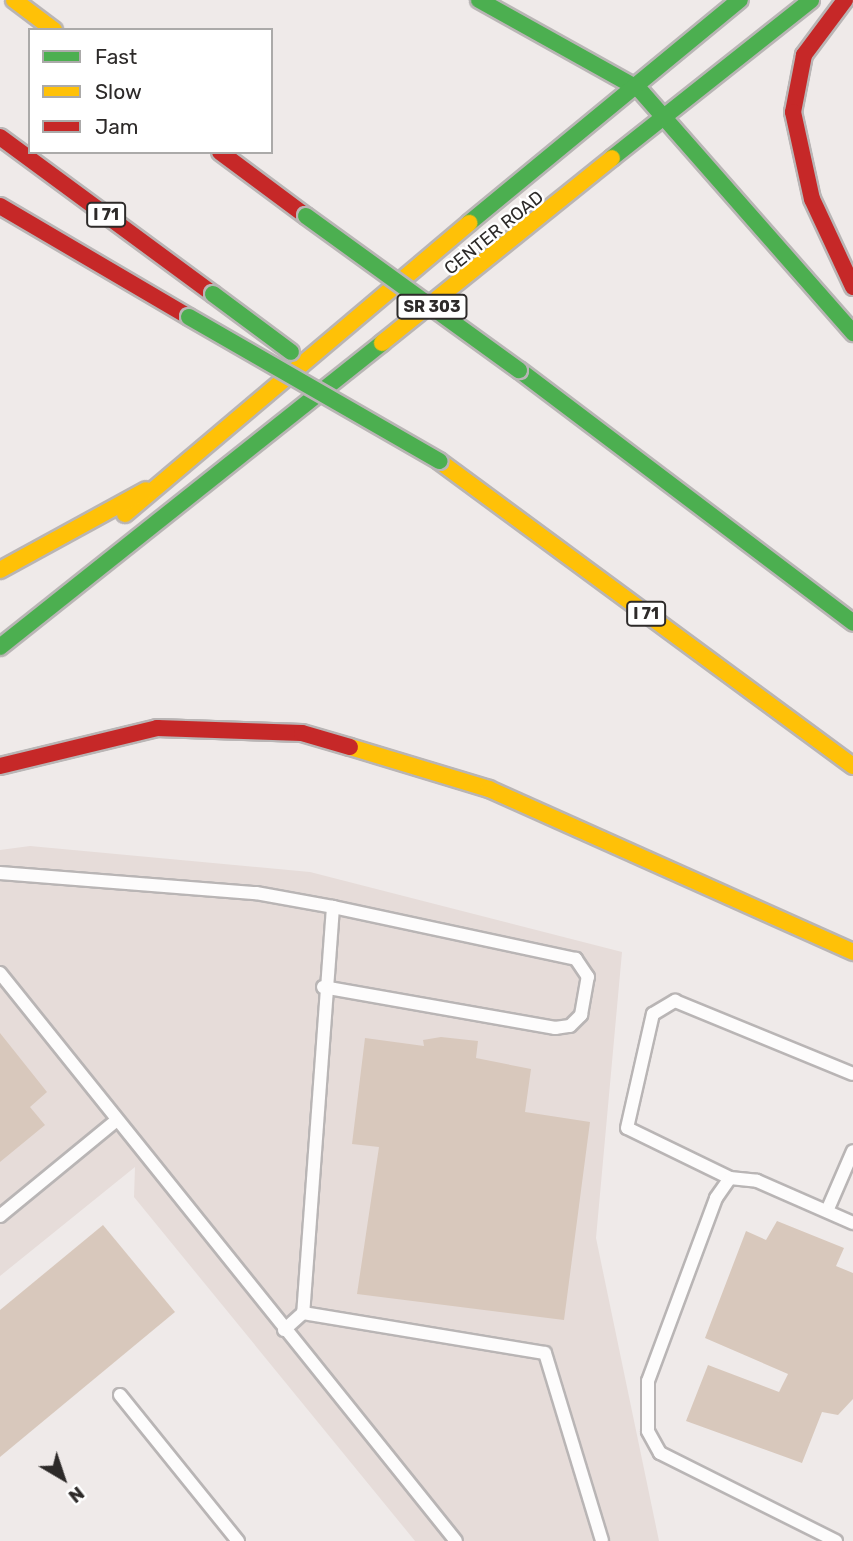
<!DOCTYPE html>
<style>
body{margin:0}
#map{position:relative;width:853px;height:1541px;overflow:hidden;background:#efeae9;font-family:Rubik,sans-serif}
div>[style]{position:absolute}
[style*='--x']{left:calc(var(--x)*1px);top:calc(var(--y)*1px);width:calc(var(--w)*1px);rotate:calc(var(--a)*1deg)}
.built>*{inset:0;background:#e6dcd9}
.building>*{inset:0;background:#d8c8bc}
.roads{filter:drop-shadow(2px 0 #b9b5b5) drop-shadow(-2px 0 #b9b5b5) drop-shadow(0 2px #b9b5b5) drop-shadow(0 -2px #b9b5b5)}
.lane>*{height:12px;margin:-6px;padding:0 6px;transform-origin:6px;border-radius:6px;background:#fdfcfc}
.fast>*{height:16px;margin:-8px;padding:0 8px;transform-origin:8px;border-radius:8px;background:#4caf50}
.slow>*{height:16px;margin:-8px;padding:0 8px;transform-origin:8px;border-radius:8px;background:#ffc107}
.jam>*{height:16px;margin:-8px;padding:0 8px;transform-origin:8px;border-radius:8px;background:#c62828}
.bridges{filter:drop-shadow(2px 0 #b9b5b5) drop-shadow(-2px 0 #b9b5b5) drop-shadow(0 2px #b9b5b5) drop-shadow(0 -2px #b9b5b5)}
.fast-bridge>*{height:16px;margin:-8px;padding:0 8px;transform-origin:8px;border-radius:8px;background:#4caf50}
span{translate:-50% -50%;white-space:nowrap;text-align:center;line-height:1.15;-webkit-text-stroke:5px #fff;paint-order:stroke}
.shield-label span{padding:2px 5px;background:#fff;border:2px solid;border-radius:5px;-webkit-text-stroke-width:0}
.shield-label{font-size:16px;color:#2d2a29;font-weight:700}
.street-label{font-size:18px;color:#2d2a29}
.legend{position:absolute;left:28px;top:28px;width:245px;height:126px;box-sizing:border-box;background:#fff;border:2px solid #abaaa9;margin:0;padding:9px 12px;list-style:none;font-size:21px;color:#2d2a29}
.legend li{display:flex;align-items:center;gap:14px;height:35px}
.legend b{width:35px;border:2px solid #abaaa9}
.north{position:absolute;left:28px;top:1443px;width:70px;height:70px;-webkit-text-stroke:5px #fff;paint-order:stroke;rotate:141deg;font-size:19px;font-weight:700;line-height:28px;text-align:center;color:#2d2a29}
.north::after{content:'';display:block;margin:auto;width:24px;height:32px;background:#2d2a29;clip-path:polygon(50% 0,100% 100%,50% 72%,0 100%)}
</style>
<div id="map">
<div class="built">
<i style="clip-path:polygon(30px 846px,310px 872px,622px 952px,596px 1238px,659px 1541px,415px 1541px,134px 1197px,135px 1167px,0 1276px,0 850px)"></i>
</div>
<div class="building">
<i style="clip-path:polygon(0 1033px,47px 1092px,30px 1107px,45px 1125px,0 1162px)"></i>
<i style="clip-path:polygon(441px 1037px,478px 1041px,476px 1058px,531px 1069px,525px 1112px,590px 1122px,564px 1320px,357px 1294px,379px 1147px,352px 1144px,365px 1038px,424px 1046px,423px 1040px)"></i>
<i style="clip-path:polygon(777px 1221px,844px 1248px,836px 1266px,853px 1273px,853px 1399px,838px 1415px,822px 1412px,802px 1463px,686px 1421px,708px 1365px,779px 1392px,788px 1374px,705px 1338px,746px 1231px,766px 1240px)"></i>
<i style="clip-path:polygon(103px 1225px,175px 1312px,0 1457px,0 1310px)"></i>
</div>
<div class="roads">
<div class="lane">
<i style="--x:0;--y:873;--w:257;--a:4.5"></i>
<i style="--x:256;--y:893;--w:78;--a:10.3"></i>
<i style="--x:333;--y:907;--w:407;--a:94.2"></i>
<i style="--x:0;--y:973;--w:728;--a:51.24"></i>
<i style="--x:323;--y:987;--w:236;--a:10"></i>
<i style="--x:555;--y:1028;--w:15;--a:-8"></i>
<i style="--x:570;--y:1026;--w:16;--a:-45"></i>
<i style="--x:581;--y:1015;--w:39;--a:-80"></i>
<i style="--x:588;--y:977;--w:22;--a:-124"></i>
<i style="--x:576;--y:959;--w:249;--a:-167.9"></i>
<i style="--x:730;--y:1178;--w:114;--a:-154.1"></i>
<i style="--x:627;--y:1128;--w:117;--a:-77.2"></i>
<i style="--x:653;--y:1014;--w:26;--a:-31"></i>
<i style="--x:675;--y:1001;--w:192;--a:22.3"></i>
<i style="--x:827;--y:1211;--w:65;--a:-66.6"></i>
<i style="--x:0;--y:1216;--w:151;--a:-39.4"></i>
<i style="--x:284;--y:1330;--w:25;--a:-42"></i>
<i style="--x:303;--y:1313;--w:245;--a:9.4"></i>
<i style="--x:545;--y:1353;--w:196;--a:73.1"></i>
<i style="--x:120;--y:1395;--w:188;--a:51.1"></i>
<i style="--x:836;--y:1541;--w:197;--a:-153.4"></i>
<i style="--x:660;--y:1453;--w:25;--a:-119"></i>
<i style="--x:648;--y:1431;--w:50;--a:-90"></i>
<i style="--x:648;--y:1381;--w:195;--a:-69.6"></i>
<i style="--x:716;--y:1198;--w:24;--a:-55"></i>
<i style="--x:730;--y:1178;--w:27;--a:6"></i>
<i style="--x:757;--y:1181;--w:105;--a:23.6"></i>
</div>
<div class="fast">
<i style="--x:479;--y:0;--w:183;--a:29.1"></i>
<i style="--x:639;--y:89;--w:325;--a:48.7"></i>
<i style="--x:612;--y:158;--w:254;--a:-38.4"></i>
<i style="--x:469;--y:223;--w:351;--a:-39.5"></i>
<i style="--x:519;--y:370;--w:419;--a:37.1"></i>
<i style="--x:0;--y:647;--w:488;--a:-38.5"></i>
</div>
<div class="slow">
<i style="--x:14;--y:0;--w:50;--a:36.9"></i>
<i style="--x:382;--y:343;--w:295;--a:-38.8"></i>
<i style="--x:439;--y:461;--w:514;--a:36.38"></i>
<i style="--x:125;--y:514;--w:451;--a:-40.2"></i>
<i style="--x:0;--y:570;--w:166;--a:-28.7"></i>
<i style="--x:350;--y:747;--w:145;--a:16.8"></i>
<i style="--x:489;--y:789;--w:399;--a:24.1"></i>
</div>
<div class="jam">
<i style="--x:845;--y:0;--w:69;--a:126.7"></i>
<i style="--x:804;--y:55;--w:58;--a:100.9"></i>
<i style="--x:793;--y:112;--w:89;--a:77.7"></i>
<i style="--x:812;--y:199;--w:97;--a:65"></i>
<i style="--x:0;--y:137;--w:265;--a:36.4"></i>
<i style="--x:220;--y:152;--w:107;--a:36.7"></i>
<i style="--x:0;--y:206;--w:219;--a:30.4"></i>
<i style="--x:0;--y:766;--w:162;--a:-13.6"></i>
<i style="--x:157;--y:728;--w:145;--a:2"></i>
<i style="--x:302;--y:733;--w:50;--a:16.3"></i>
</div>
</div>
<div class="bridges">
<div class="fast-bridge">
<i style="--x:306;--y:216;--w:263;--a:35.9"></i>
<i style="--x:213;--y:294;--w:97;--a:36.6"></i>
<i style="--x:189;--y:317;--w:289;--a:29.9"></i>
</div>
</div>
<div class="shield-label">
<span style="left:106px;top:215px">I 71</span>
<span style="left:432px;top:307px">SR 303</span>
<span style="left:646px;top:614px">I 71</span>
</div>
<div class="street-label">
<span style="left:494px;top:233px;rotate:-39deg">CENTER ROAD</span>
</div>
<ul class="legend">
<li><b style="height:9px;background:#4caf50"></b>Fast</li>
<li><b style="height:9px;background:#ffc107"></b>Slow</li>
<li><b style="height:9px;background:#c62828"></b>Jam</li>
</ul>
<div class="north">N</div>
</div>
